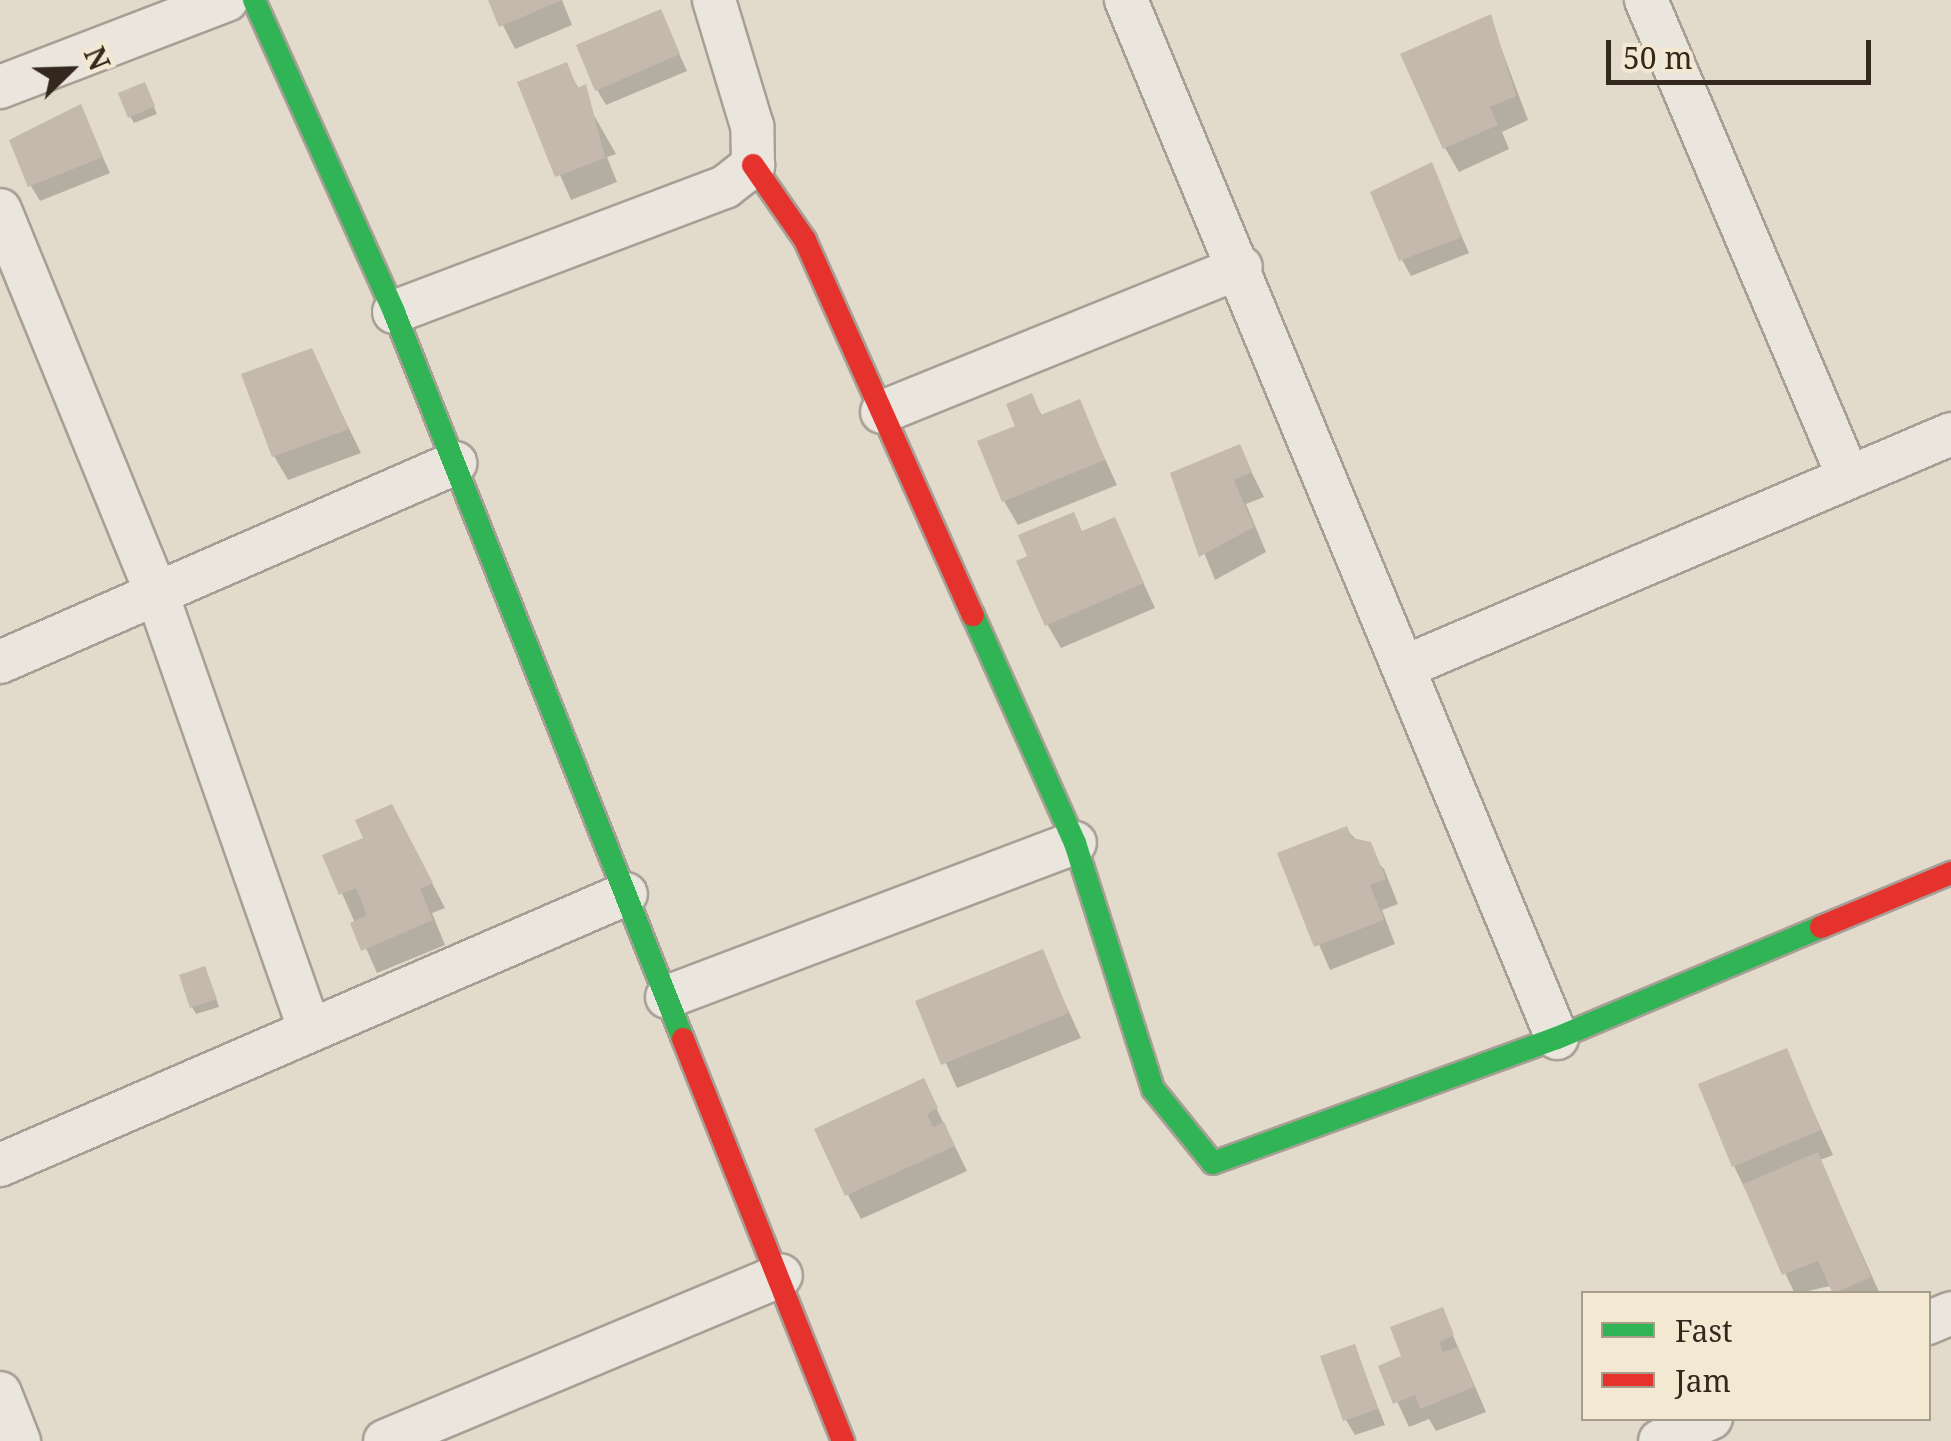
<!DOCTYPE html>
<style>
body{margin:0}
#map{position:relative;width:1951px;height:1441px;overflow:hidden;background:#e2dacb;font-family:"Noto Serif",serif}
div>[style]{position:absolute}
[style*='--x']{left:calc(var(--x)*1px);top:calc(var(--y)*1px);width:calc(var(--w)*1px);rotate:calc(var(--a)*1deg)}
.shadow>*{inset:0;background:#0003}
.building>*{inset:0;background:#c5b8ac}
.roads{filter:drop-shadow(2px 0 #a79f95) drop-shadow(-2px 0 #a79f95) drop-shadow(0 2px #a79f95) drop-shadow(0 -2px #a79f95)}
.street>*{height:42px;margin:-21px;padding:0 21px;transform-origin:21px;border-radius:21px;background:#eae5dd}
.fast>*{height:22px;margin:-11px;padding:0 11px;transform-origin:11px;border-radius:11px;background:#30b455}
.jam>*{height:22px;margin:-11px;padding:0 11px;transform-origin:11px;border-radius:11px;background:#e5322d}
span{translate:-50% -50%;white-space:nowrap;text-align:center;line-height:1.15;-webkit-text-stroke:8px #f3e8d1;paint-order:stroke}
.legend{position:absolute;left:1581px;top:1291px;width:350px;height:130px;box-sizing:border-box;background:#f3e8d1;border:2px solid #a79b89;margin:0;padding:12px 18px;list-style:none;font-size:30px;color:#34281e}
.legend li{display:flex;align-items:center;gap:20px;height:50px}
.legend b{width:50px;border:2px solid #a79b89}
.north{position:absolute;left:20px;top:20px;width:100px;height:100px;-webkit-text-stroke:8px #f3e8d1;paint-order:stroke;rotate:67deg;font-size:28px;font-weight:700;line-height:40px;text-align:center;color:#34281e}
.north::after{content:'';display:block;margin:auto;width:35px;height:45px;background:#34281e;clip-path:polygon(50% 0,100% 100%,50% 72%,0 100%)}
.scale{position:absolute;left:1606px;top:40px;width:265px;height:45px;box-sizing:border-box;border:5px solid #34281e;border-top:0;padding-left:12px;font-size:30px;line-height:35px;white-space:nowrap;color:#34281e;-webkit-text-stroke:8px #f3e8d1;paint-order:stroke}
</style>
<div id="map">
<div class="shadow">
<i style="clip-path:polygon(490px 0,562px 0,572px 25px,515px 49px)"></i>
<i style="clip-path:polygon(660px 12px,687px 71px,606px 105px,597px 90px)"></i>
<i style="clip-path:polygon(1490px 18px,1528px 120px,1502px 132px,1509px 149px,1459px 172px,1445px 148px)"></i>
<i style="clip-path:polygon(566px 66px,616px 154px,607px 157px,617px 182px,571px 200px,520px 84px)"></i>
<i style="clip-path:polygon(148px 92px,157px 114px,134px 123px,130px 116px)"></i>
<i style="clip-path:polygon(80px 107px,110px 173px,40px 201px,31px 186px)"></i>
<i style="clip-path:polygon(1431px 166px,1469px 253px,1411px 276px,1402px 260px)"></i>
<i style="clip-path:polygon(311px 351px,361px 453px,288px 480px,274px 456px)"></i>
<i style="clip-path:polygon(1031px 396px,1043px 417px,1079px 402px,1117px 485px,1018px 525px,1004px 501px)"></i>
<i style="clip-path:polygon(1239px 447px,1264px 497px,1246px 504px,1266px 552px,1215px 580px,1173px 474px)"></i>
<i style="clip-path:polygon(1114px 520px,1155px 608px,1061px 648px,1047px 624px,1083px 533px)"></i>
<i style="clip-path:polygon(1346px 829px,1384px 869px,1398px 904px,1382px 910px,1395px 944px,1330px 970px,1280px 855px)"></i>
<i style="clip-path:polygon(405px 831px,445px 908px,432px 913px,445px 945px,377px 973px,326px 857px)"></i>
<i style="clip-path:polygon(1042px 953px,1081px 1038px,957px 1088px,919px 1002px)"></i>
<i style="clip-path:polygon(208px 976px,219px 1007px,196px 1014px,192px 1007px)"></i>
<i style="clip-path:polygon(1786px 1051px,1833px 1155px,1820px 1160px,1880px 1294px,1833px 1294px,1830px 1286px,1795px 1294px,1734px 1166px)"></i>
<i style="clip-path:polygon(923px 1081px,967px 1171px,861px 1219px,848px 1195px)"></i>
<i style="clip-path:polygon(1442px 1310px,1486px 1412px,1436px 1431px,1429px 1419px,1409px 1427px,1381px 1367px,1404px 1358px)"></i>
<i style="clip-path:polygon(1354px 1347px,1385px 1425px,1355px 1435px,1346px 1420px)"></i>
</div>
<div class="building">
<i style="clip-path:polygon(488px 0,562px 0,499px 27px)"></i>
<i style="clip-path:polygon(661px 9px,680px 54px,595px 91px,576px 45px)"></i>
<i style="clip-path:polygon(1491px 14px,1516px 96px,1490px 107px,1498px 125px,1443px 149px,1400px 54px)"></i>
<i style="clip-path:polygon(567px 62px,577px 88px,586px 84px,605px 158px,555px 177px,517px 82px)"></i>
<i style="clip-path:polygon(145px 82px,155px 106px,128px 118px,118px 93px)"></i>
<i style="clip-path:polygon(81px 104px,103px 157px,28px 187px,9px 140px)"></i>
<i style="clip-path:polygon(1432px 162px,1462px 237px,1399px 261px,1370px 192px)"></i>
<i style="clip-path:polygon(312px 348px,349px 429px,272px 457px,241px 374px)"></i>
<i style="clip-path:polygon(1032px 393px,1041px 415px,1080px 399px,1105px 460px,1002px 502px,977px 441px,1015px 426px,1006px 404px)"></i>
<i style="clip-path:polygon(1240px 444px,1252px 472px,1234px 480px,1254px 527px,1199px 557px,1170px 473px)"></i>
<i style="clip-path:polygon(1074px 512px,1082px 531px,1115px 517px,1144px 583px,1045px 626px,1016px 561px,1027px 556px,1018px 535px)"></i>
<i style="clip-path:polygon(392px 804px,433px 883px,420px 889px,433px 920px,361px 951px,350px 923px,367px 915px,356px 888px,339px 895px,322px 855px,363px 838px,355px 820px)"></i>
<i style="clip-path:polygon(1347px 826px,1352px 838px,1371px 842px,1386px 879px,1370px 885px,1384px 920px,1314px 947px,1277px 853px)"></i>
<i style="clip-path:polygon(1043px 949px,1069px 1013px,941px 1065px,915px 1001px)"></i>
<i style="clip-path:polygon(205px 966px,217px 999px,190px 1008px,179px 975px)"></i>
<i style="clip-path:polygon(1787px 1048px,1821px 1130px,1732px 1167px,1698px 1084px)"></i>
<i style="clip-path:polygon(924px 1078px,938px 1108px,927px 1114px,933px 1127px,944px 1122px,955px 1146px,845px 1196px,814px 1129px)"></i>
<i style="clip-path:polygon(1818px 1152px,1871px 1277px,1833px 1294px,1818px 1261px,1782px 1275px,1743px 1184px)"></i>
<i style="clip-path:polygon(1443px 1307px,1454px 1335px,1439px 1342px,1443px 1352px,1458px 1347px,1474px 1387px,1420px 1409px,1415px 1395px,1393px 1404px,1378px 1366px,1401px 1356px,1390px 1327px)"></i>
<i style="clip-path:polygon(1355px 1344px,1378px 1409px,1343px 1421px,1320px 1356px)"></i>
</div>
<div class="roads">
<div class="street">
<i style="--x:1126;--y:0;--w:1124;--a:67.45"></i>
<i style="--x:1646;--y:0;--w:517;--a:67.01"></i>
<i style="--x:0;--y:87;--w:243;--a:-21"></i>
<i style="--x:0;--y:210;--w:415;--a:67.8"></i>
<i style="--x:157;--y:594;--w:462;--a:70.7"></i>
<i style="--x:394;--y:312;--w:354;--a:-20.7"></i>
<i style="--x:725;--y:187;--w:36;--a:-38"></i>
<i style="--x:753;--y:165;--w:39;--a:-91"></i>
<i style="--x:752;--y:126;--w:132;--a:-106.8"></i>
<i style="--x:882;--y:412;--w:387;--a:-22"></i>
<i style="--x:0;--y:662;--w:497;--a:-23.6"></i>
<i style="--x:1409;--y:665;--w:589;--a:-23.08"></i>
<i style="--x:667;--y:997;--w:436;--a:-20.7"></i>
<i style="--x:0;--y:1165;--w:682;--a:-23.41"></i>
<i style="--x:1928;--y:1323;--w:25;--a:-23"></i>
<i style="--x:0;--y:1393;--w:52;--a:68.4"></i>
<i style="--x:385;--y:1441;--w:429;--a:-22.7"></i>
<i style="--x:1660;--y:1441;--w:56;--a:-24.3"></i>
</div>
<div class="fast">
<i style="--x:254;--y:0;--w:342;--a:65.8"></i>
<i style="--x:394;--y:312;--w:782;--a:68.32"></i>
<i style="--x:973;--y:615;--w:250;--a:65.9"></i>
<i style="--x:1075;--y:843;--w:258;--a:72.4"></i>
<i style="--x:1153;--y:1089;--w:95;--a:51"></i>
<i style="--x:1213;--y:1163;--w:366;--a:-20"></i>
<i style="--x:1557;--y:1038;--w:286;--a:-22.8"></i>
</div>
<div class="jam">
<i style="--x:753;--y:165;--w:91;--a:55.3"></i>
<i style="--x:805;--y:240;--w:411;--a:65.9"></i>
<i style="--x:1821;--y:927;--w:141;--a:-22.6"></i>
<i style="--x:683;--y:1039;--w:433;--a:68.3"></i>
</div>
</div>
<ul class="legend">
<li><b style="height:12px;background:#30b455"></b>Fast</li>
<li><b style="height:12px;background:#e5322d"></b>Jam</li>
</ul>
<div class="north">N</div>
<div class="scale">50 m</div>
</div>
